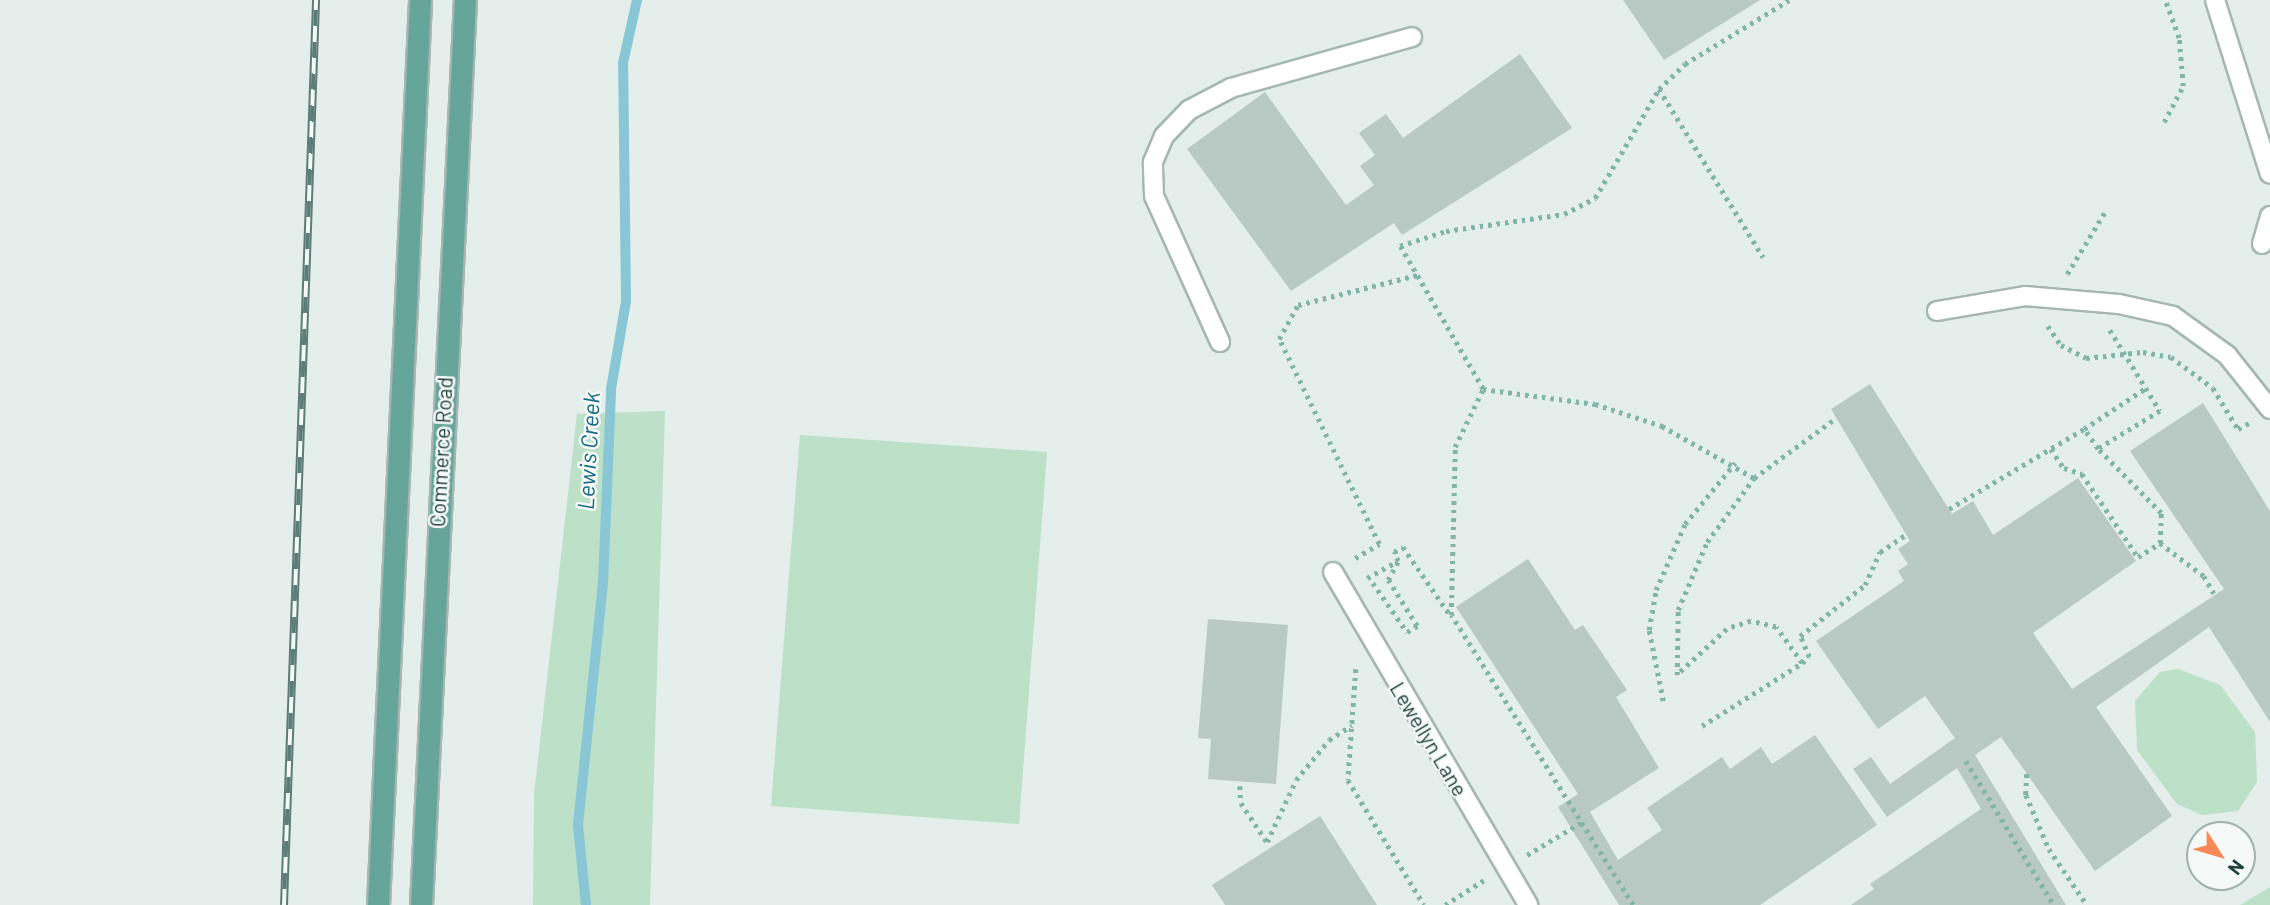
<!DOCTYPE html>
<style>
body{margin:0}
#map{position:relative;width:2270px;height:905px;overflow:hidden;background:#e4eeea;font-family:Barlow,sans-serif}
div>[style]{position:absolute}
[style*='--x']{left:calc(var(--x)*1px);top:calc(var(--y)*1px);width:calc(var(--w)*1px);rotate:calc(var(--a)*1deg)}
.green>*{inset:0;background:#bce1c8}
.stream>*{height:10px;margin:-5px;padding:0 5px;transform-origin:5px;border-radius:5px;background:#89c6d6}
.building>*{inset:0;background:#b9c9c4}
.path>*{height:4.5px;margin-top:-2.25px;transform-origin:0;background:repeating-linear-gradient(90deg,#82b4a7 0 3.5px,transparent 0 8.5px)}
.roads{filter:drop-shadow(2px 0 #a6b7b2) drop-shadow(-2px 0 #a6b7b2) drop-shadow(0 2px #a6b7b2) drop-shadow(0 -2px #a6b7b2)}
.service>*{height:18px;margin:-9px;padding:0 9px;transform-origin:9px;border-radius:9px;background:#fff}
.primary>*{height:21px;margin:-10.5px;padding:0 10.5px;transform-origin:10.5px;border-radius:10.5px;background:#66a69a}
.rail>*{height:8px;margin-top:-4px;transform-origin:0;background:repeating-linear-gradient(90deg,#f5faf8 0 16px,#5d7d76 0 32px);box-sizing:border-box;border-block:2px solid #5d7d76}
span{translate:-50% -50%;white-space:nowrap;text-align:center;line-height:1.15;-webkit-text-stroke:5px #f5faf8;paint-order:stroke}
.street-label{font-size:21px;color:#22413b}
.water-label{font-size:23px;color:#176a82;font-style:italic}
.north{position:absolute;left:2186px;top:821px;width:70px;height:70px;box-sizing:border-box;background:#f5faf8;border:2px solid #a1b0ac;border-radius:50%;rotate:127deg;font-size:19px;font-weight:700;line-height:28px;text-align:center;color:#22413b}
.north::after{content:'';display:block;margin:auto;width:24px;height:32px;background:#fa8856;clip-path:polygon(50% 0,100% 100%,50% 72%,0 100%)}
</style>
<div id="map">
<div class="green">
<i style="clip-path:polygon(665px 411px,650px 905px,533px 905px,534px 795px,577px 414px)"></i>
<i style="clip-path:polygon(800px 435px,1047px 452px,1019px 824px,771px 806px)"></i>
<i style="clip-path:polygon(2178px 669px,2220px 685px,2255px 732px,2257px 782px,2238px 811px,2202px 815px,2177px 804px,2137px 750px,2135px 701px,2160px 672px)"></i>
<i style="clip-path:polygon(2270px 887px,2270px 905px,2240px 905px)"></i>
</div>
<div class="stream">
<i style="--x:586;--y:905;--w:80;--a:-95.7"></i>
<i style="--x:578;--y:825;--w:243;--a:-84.1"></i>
<i style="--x:603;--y:583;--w:194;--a:-87.6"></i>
<i style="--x:611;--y:389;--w:89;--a:-80.3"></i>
<i style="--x:626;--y:301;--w:238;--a:-90.7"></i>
<i style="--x:623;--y:63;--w:65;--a:-77.5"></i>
</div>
<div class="building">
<i style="clip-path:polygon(1623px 0,1760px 0,1664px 60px)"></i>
<i style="clip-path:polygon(1520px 54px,1572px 128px,1402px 235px,1394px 223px,1291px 291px,1187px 149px,1265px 92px,1346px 205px,1374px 185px,1360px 166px,1375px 155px,1359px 133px,1386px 114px,1403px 138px)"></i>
<i style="clip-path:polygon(1870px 384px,1952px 514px,1973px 501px,1993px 535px,2078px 478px,2136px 561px,2033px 633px,2072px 689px,2224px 589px,2130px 451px,2203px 403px,2270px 511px,2270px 722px,2209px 627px,2096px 707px,2172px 816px,2095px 871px,2001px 737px,1975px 755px,2066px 905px,1851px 905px,1874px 889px,1870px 884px,1981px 809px,1957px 768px,1887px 817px,1853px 769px,1871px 757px,1890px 784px,1955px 738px,1925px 696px,1878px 729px,1816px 641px,1904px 581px,1898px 571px,1908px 564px,1898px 549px,1910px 541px,1831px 409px)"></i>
<i style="clip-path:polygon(1528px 559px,1575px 630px,1583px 625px,1627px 690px,1616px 697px,1659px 768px,1590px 812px,1618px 860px,1662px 830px,1647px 808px,1722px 757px,1730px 769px,1761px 747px,1772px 764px,1815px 735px,1877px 825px,1760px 905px,1619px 905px,1558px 807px,1578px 794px,1456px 607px)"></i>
<i style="clip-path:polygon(1208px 619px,1288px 625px,1276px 784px,1208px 779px,1211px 739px,1198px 738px)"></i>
<i style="clip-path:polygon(1320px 816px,1377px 905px,1225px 905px,1212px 885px)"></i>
</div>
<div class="path">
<i style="--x:1659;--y:89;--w:198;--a:58.2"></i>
<i style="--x:2164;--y:122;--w:41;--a:-62.2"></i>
<i style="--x:2183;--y:86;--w:48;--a:-94.8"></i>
<i style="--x:2179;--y:38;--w:40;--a:-110.2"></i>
<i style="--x:2067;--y:274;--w:73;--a:-58.5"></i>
<i style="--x:2048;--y:326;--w:23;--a:56"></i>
<i style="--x:2061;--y:345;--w:28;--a:27"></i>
<i style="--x:2086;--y:358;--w:57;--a:-6"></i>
<i style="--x:2143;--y:352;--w:28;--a:10"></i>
<i style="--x:2171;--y:357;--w:52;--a:36.4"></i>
<i style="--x:2213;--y:388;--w:48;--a:58.6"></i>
<i style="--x:2238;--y:429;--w:13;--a:-29"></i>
<i style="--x:2110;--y:330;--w:95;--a:58.3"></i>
<i style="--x:2160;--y:411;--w:73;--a:148.5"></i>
<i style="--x:2098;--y:449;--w:24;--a:-125"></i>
<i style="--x:2084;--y:429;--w:74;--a:-33.5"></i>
<i style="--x:1483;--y:389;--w:113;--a:7.6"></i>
<i style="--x:1595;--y:404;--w:71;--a:18.2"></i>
<i style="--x:1662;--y:426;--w:106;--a:29.5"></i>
<i style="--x:2051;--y:449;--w:23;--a:56"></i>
<i style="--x:2064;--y:468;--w:19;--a:18"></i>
<i style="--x:2082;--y:474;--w:100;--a:56"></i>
<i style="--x:2138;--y:557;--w:26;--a:-32"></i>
<i style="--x:2160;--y:543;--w:30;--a:-88"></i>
<i style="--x:2161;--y:513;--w:90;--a:-134.5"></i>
<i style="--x:1949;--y:509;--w:157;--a:-30.7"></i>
<i style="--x:2160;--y:543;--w:55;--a:36.9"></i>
<i style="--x:2204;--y:576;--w:20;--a:60"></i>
<i style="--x:1355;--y:558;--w:28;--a:-30"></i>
<i style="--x:1379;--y:544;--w:228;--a:-116"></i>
<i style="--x:1279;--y:339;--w:39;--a:-61"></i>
<i style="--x:1298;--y:305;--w:123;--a:-14.1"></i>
<i style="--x:1367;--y:578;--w:35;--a:-29"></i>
<i style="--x:1398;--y:561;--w:10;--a:-114"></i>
<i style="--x:1394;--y:552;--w:10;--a:-29"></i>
<i style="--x:1403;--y:547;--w:83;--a:55.3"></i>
<i style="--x:1373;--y:583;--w:60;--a:55.2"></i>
<i style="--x:1407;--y:632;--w:12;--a:-31"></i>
<i style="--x:1417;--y:626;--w:54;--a:-122.2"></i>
<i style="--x:1388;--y:580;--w:21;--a:-62"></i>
<i style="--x:1802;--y:663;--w:9;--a:-41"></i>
<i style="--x:1809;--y:657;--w:23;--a:-113"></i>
<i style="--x:1800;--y:636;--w:83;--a:-38.1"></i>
<i style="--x:1865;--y:585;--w:36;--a:-66"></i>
<i style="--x:1880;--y:552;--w:32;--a:-34"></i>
<i style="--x:1356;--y:669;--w:111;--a:94.1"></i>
<i style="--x:1348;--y:780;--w:146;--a:58.7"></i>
<i style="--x:1663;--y:701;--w:72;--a:-101.2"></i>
<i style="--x:1649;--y:630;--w:41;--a:-80.1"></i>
<i style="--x:1656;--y:590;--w:72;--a:-66.3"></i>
<i style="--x:1685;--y:524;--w:79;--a:-50.7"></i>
<i style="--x:1702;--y:726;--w:118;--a:-32.2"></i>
<i style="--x:1802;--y:663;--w:44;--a:-125.8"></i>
<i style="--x:1776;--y:627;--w:26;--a:-167"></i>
<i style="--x:1751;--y:621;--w:25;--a:162"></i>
<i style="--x:1727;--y:629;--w:68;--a:137.4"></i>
<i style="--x:1677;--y:675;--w:65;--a:-89.1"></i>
<i style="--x:1678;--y:610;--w:74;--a:-66.9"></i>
<i style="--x:1707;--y:542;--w:79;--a:-53.7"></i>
<i style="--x:1754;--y:478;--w:102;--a:-36.2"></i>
<i style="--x:1966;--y:761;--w:169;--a:58.6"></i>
<i style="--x:2027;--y:774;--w:21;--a:93"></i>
<i style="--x:2026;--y:795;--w:59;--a:66.9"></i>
<i style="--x:2049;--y:849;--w:68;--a:55.8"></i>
<i style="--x:1240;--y:786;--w:17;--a:87"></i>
<i style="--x:1241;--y:803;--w:47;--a:56.3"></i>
<i style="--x:1267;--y:842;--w:68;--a:-64.9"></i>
<i style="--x:1296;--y:780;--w:52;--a:-50.5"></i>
<i style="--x:1329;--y:740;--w:27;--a:-33"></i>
<i style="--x:1527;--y:855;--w:66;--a:-30.8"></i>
<i style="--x:1445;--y:905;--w:46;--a:-32.7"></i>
<i style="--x:1633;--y:905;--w:342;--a:-122.1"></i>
<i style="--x:1451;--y:615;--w:168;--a:-88.6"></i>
<i style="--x:1455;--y:447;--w:64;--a:-64.2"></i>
<i style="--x:1483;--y:389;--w:165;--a:-120.1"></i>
<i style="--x:1400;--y:246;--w:48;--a:-18.1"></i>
<i style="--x:1446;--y:231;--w:119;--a:-8.2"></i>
<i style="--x:1564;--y:214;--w:35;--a:-27"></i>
<i style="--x:1595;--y:198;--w:126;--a:-59.6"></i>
<i style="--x:1659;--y:89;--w:36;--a:-44"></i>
<i style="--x:1685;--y:64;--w:122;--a:-31.6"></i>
</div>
<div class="roads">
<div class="service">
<i style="--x:2215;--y:0;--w:182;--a:72.5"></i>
<i style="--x:2262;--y:244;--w:29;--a:-74"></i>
<i style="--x:1937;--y:311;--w:89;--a:-9.7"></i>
<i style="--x:2025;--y:296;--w:94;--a:4.9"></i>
<i style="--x:2119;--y:304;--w:55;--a:12.5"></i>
<i style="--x:2173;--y:316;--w:67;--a:35.8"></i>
<i style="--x:2227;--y:355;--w:69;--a:51.5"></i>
<i style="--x:1220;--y:342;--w:160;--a:-114.3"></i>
<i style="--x:1154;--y:196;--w:34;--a:-92"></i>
<i style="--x:1153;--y:162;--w:28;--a:-67"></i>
<i style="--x:1164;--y:136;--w:36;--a:-46"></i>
<i style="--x:1189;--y:110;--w:47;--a:-27.6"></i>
<i style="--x:1231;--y:88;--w:188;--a:-15.7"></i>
<i style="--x:1333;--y:572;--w:386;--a:59.6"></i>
</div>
<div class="primary">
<i style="--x:378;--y:905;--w:906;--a:-87.34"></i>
<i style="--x:421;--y:905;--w:906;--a:-87.22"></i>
</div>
</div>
<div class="rail">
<i style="--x:284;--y:905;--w:906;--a:-87.97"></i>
</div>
<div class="street-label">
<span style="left:441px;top:452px;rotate:-87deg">Commerce Road</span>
<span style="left:1429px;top:739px;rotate:59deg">Lewellyn Lane</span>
</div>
<div class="water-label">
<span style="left:588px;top:451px;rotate:-87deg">Lewis Creek</span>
</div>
<div class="north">N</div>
</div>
